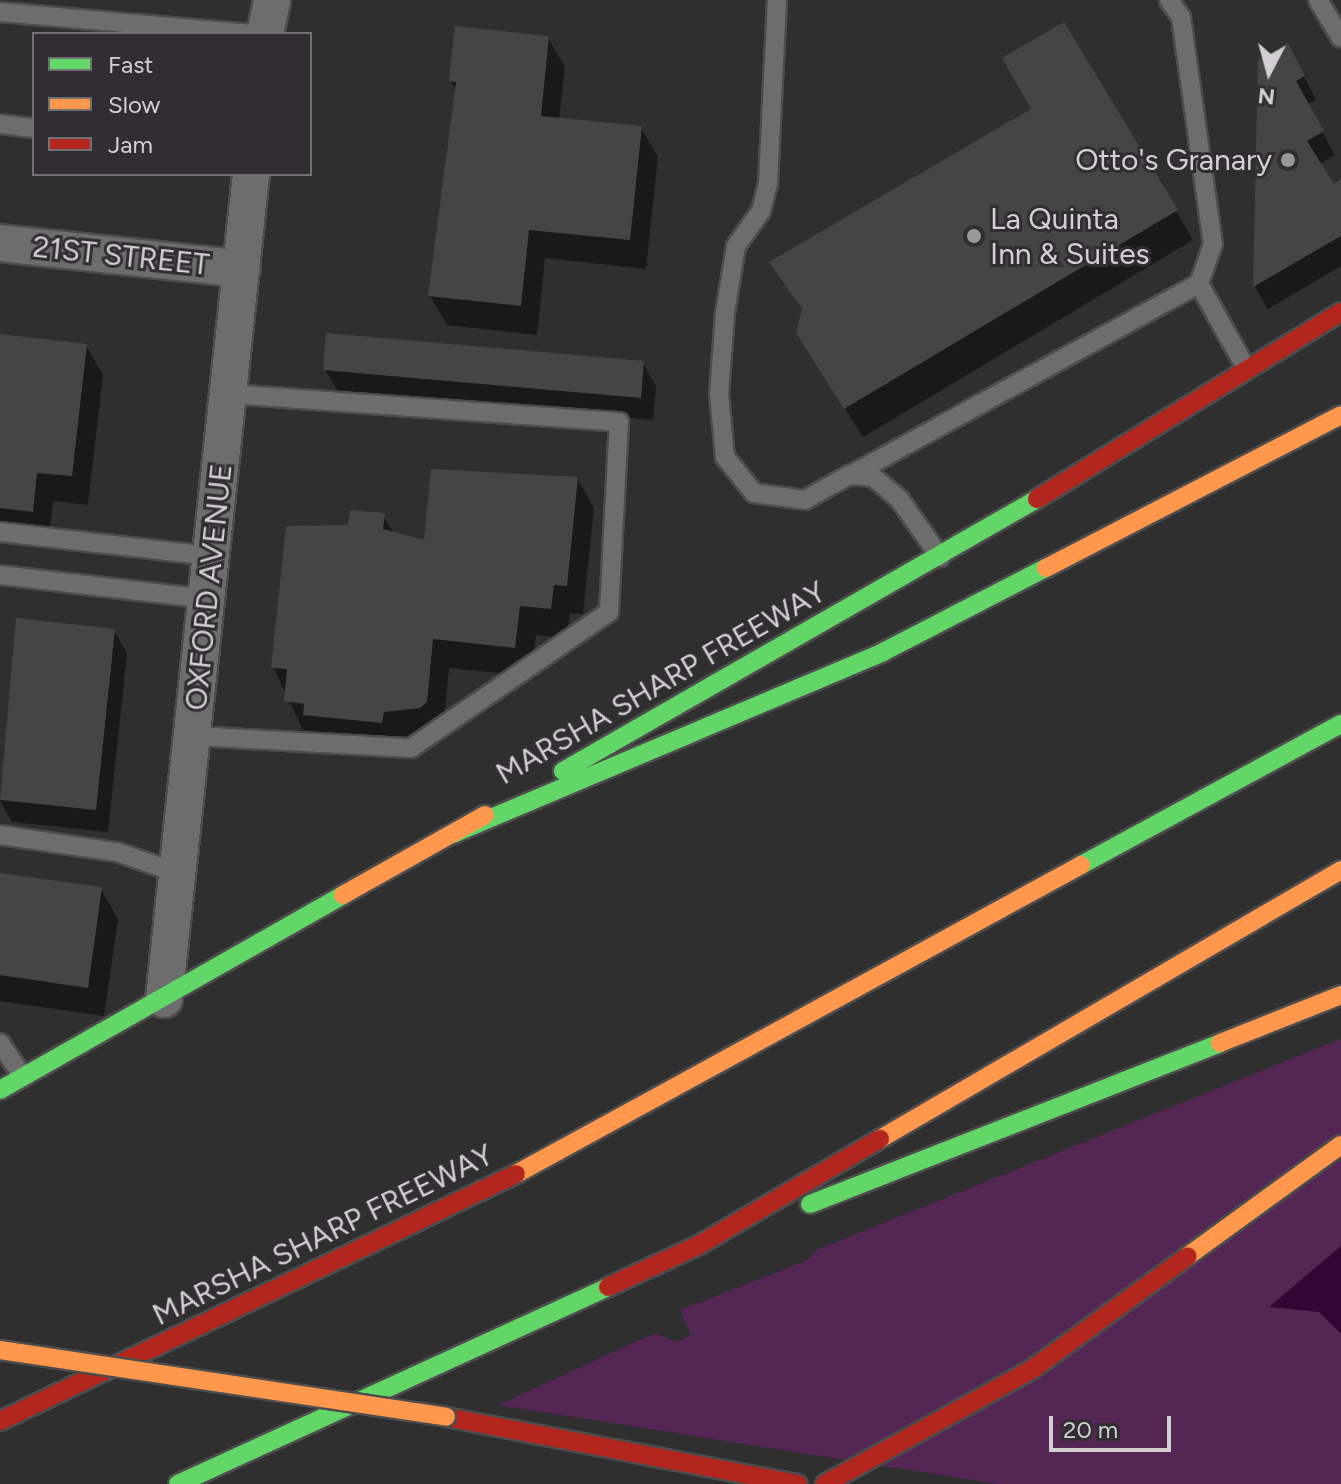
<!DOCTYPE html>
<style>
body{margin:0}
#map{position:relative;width:1341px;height:1484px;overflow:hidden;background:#302f30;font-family:Figtree,sans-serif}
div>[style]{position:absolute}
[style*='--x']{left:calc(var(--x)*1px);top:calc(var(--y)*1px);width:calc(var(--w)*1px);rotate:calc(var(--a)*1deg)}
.green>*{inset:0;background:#532654}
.water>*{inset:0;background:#340435}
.shadow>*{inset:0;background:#0007}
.building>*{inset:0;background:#464546}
.roads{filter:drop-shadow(2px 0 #4d4c4d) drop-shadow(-2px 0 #4d4c4d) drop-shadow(0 2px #4d4c4d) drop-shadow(0 -2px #4d4c4d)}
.lane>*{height:18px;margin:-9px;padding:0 9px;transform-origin:9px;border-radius:9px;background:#6e6d6e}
.street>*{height:36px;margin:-18px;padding:0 18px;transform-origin:18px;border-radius:18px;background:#6e6d6e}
.fast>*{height:18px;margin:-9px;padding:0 9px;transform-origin:9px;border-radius:9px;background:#63d668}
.slow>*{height:18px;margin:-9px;padding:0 9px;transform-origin:9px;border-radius:9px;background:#ff974d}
.jam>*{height:18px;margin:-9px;padding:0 9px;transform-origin:9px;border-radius:9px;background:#b3261e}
.bridges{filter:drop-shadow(2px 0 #4d4c4d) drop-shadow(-2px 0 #4d4c4d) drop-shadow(0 2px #4d4c4d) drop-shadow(0 -2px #4d4c4d)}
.slow-bridge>*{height:18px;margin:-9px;padding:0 9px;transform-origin:9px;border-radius:9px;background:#ff974d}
.dots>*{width:22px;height:22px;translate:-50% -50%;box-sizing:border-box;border:4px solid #312e31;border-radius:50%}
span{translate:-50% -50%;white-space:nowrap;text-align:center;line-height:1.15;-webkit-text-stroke:6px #312e31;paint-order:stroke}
.poi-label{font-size:30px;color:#d2d0d2}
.right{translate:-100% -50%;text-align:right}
.left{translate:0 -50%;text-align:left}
.street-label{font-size:30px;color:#d2d0d2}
.legend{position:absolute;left:32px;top:32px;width:280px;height:144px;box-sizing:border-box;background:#312e31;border:2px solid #716f71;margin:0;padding:10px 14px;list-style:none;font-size:24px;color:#d2d0d2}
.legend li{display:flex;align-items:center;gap:16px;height:40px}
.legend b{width:40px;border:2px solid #716f71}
.north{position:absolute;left:1229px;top:32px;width:80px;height:80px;-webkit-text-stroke:6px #312e31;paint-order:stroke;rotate:186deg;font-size:22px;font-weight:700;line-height:32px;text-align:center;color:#d2d0d2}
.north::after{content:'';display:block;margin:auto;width:28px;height:36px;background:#d2d0d2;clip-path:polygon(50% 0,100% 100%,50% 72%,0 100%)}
.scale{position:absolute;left:1049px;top:1416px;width:122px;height:36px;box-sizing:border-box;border:4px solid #d2d0d2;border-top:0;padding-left:10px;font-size:24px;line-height:28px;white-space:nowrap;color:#d2d0d2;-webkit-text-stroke:6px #312e31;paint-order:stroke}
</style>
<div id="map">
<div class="green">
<i style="clip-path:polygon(1341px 1039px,1341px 1484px,998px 1484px,498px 1405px,655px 1333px,677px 1342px,691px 1335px,680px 1310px,808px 1260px,816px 1250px)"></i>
</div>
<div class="water">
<i style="clip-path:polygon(1341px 1246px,1341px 1334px,1319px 1312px,1269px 1307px)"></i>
</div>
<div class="shadow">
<i style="clip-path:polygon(548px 38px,565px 67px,559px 119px,641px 128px,658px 157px,646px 269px,545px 258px,537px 335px,447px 325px,430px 296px,457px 91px,451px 81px)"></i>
<i style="clip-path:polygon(1260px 61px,1300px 68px,1316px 100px,1307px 104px,1335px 155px,1319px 164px,1333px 187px,1341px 182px,1341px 266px,1268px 309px,1255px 287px)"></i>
<i style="clip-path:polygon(1176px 211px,1193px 240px,863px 437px,816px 363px,803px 312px,772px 262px)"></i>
<i style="clip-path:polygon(0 336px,86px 346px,103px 375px,88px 505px,53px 501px,49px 540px,0 534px)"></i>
<i style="clip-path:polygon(643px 363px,656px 386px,653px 420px,338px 392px,325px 369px)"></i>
<i style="clip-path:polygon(577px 478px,594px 508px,583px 614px,570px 613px,567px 638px,536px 635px,531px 676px,449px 668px,443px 731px,422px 743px,322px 744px,315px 732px,303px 730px,273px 667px,350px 527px,383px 515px,394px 534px,426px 543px)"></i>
<i style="clip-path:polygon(17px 621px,114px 631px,127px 653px,108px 832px,12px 822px,0 801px)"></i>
<i style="clip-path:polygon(0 875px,101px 889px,118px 919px,104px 1016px,0 1001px)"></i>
</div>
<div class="building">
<i style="clip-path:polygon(1064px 22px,1178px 210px,844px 409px,796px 333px,802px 309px,769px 262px,1031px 109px,1002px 58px)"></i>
<i style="clip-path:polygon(455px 26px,549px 36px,541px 116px,642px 126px,630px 240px,529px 230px,521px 306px,428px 296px,456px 82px,449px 81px)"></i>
<i style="clip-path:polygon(1288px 43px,1305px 76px,1296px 81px,1324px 131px,1307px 141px,1334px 184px,1341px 179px,1341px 236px,1253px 287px,1258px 60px)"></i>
<i style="clip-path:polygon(326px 333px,644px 361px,641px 398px,323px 370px)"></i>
<i style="clip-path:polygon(0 334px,87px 344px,72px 476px,37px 473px,33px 512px,0 508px)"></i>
<i style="clip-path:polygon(431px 469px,578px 477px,567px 586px,554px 585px,551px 609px,520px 606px,515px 648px,433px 639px,427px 702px,420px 708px,384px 712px,382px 723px,303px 715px,304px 704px,284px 701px,287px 669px,271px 668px,286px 526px,348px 525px,350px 510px,385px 513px,383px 529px,424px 540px)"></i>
<i style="clip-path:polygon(16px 618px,115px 629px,96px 810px,0 800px)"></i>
<i style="clip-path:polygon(0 873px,102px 887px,88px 988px,0 975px)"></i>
</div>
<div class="roads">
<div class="lane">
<i style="--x:777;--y:0;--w:183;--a:92.8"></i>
<i style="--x:768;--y:183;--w:29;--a:104"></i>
<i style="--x:761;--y:211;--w:43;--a:125.5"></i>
<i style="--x:736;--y:246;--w:68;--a:99.3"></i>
<i style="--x:725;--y:313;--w:81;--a:94.2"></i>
<i style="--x:719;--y:394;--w:63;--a:84.6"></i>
<i style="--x:725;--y:457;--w:46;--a:51.1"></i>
<i style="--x:754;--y:493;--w:51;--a:7.8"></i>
<i style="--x:805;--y:500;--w:51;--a:-29.6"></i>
<i style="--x:849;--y:475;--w:24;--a:5"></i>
<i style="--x:873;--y:477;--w:35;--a:40"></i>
<i style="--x:900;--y:500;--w:70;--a:54.9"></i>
<i style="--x:1169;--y:0;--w:21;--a:55"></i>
<i style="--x:1181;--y:17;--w:229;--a:82"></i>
<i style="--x:1213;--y:244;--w:42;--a:109.3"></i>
<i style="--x:1199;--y:284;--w:98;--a:60.8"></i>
<i style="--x:1318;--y:0;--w:44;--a:58.8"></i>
<i style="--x:0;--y:12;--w:255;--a:5"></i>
<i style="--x:0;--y:124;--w:34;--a:7"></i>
<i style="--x:851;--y:475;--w:397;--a:-28.8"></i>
<i style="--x:0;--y:532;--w:213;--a:6.5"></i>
<i style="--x:0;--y:575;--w:209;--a:6.6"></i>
<i style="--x:194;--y:736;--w:217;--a:3.2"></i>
<i style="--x:411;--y:748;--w:240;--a:-34.5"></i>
<i style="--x:609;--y:612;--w:190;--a:-87"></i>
<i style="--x:619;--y:422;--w:392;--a:-175.9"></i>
<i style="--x:0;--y:835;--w:118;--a:8.3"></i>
<i style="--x:117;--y:852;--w:67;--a:19.2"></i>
<i style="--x:0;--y:1043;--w:41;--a:55.9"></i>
</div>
<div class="street">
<i style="--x:265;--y:34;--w:35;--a:-78"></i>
<i style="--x:0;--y:243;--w:243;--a:6.1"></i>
<i style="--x:164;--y:999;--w:830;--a:-83.98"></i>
</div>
<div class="fast">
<i style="--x:563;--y:771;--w:546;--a:-29.85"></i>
<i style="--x:453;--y:834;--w:467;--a:-22.9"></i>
<i style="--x:883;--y:652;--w:183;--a:-27.3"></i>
<i style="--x:1081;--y:865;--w:296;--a:-28.5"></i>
<i style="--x:0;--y:1090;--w:395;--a:-29.6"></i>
<i style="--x:810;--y:1204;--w:440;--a:-21.4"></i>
<i style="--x:178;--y:1484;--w:473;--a:-24.6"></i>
</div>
<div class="slow">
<i style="--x:1046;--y:568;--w:332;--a:-27.4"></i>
<i style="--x:343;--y:895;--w:163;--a:-29.4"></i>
<i style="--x:1220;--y:1043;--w:130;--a:-21.6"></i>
<i style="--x:880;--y:1139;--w:534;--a:-30.26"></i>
<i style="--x:516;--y:1174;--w:644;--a:-28.67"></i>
<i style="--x:1188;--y:1256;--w:189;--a:-36"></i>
</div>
<div class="jam">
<i style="--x:1037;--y:499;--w:357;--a:-31.6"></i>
<i style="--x:608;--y:1287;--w:100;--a:-24.8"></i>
<i style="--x:699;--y:1245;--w:210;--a:-30.4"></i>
<i style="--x:446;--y:1417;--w:358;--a:10.8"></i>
<i style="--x:0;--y:1421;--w:572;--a:-25.58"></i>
<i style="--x:825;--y:1484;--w:239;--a:-29"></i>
<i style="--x:1034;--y:1368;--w:190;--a:-36"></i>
</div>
</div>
<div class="bridges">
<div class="slow-bridge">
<i style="--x:0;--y:1350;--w:451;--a:8.5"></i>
</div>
</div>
<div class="dots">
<i style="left:1288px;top:160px;background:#999899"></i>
<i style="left:974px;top:236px;background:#999899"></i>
</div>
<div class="poi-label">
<span class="right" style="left:1272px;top:160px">Otto's Granary</span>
<span class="left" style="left:990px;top:236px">La Quinta<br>Inn &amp; Suites</span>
</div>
<div class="street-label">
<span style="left:121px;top:256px;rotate:6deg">21ST STREET</span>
<span style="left:209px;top:587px;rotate:-84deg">OXFORD AVENUE</span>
<span style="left:661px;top:683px;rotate:-30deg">MARSHA SHARP FREEWAY</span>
<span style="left:323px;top:1235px;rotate:-26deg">MARSHA SHARP FREEWAY</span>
</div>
<ul class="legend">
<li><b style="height:10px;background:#63d668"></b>Fast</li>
<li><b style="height:10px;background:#ff974d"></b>Slow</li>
<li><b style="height:10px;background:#b3261e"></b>Jam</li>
</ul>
<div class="north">N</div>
<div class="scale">20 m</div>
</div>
